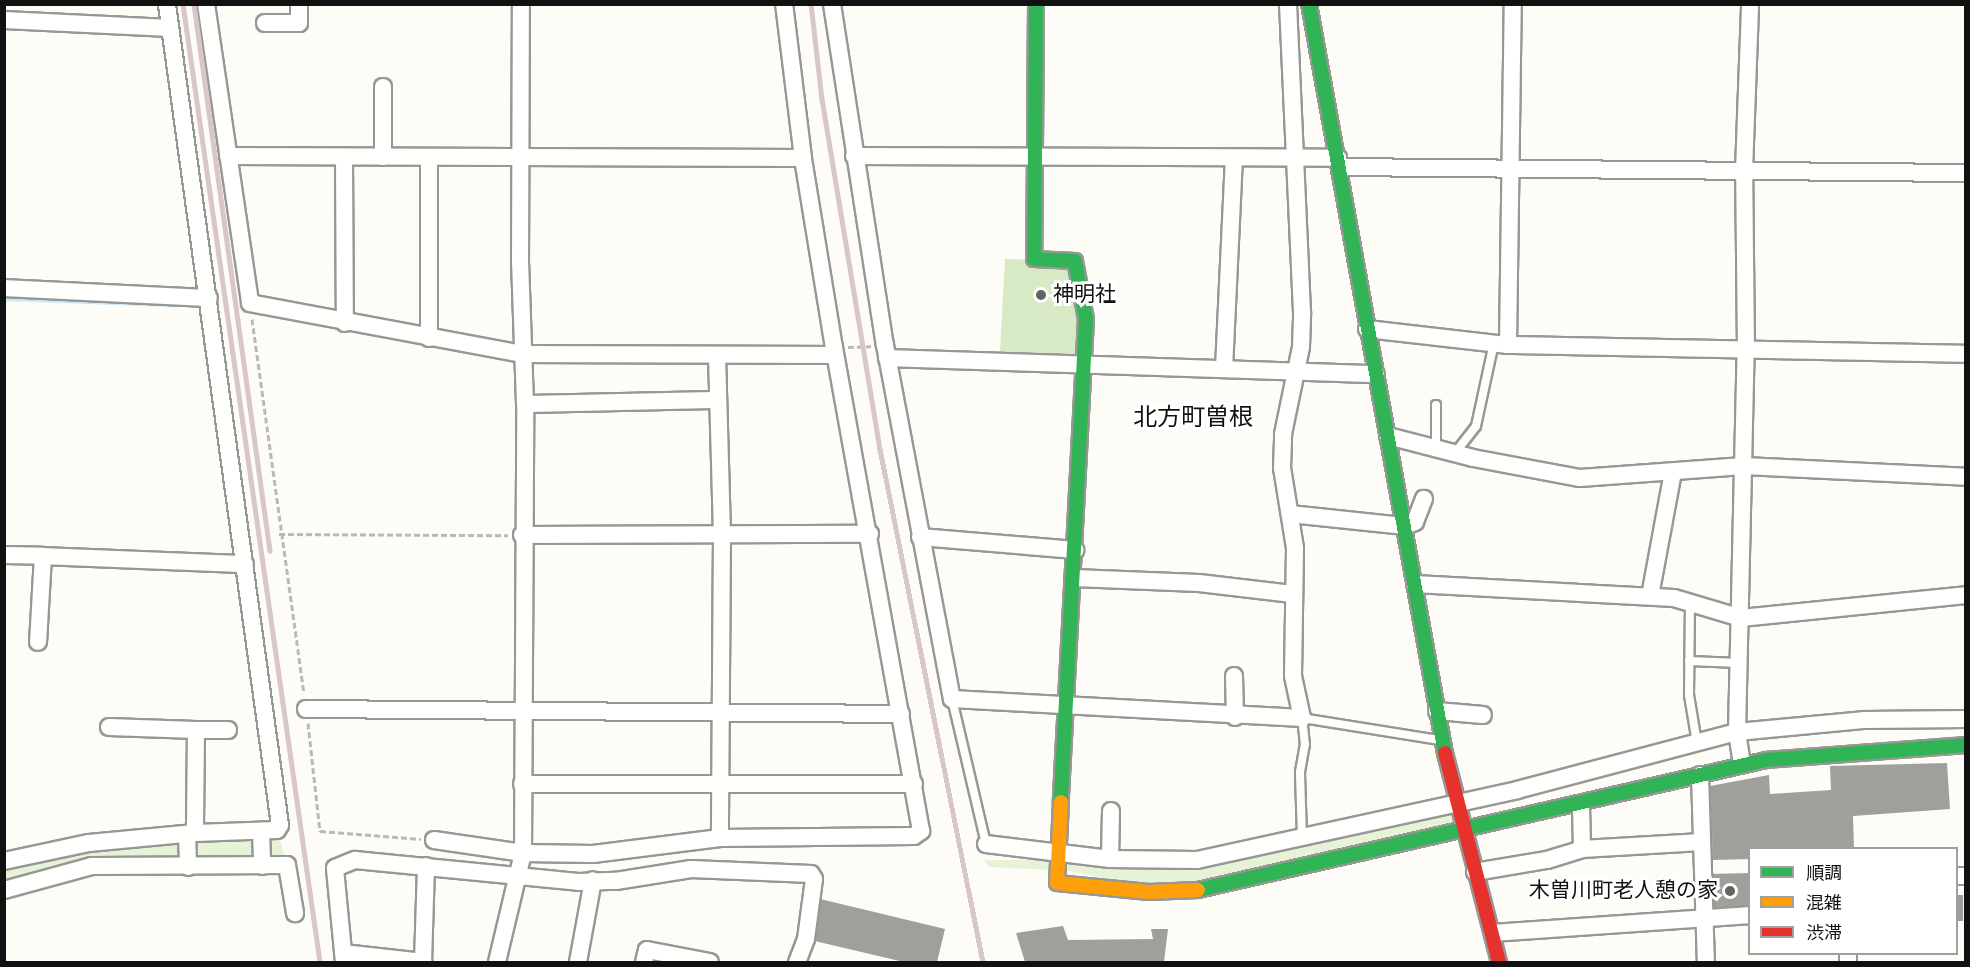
<!DOCTYPE html>
<meta charset="utf-8">
<style>
body{margin:0}
#map{position:relative;width:1970px;height:967px;overflow:hidden;background:#fdfcf7;font-family:Spectral,"Noto Sans JP",serif}
div>[style]{position:absolute}
[style*='--x']{left:calc(var(--x)*1px);top:calc(var(--y)*1px);width:calc(var(--w)*1px);rotate:calc(var(--a)*1deg)}
.green>*{inset:0;background:#e7f3d7}
.forest>*{inset:0;background:#d8eac5}
.stream>*{height:4.5px;margin:-2.25px;padding:0 2.25px;transform-origin:2.25px;border-radius:2.25px;background:#cde8f7}
.building>*{inset:0;background:#a19f9c}
.path>*{height:3px;margin-top:-1.5px;transform-origin:0;background:repeating-linear-gradient(90deg,#b9b9b8 0 6px,transparent 0 9px)}
.roads{filter:drop-shadow(2px 0 #979795) drop-shadow(-2px 0 #979795) drop-shadow(0 2px #979795) drop-shadow(0 -2px #979795)}
.lane>*{height:8px;margin:-4px;padding:0 4px;transform-origin:4px;border-radius:4px;background:#fffffe}
.street>*{height:16px;margin:-8px;padding:0 8px;transform-origin:8px;border-radius:8px;background:#fffffe}
.fast>*{height:14px;margin:-7px;padding:0 7px;transform-origin:7px;border-radius:7px;background:#30b455}
.slow>*{height:14px;margin:-7px;padding:0 7px;transform-origin:7px;border-radius:7px;background:#ff9f0a}
.jam>*{height:14px;margin:-7px;padding:0 7px;transform-origin:7px;border-radius:7px;background:#e5322d}
.rail>*{height:4.5px;margin:-2.25px;padding:0 2.25px;transform-origin:2.25px;border-radius:2.25px;background:#d9c6c7}
.dots>*{width:16px;height:16px;translate:-50% -50%;box-sizing:border-box;border:3px solid #fff;border-radius:50%}
span{translate:-50% -50%;white-space:nowrap;text-align:center;line-height:1.15;-webkit-text-stroke:6px #fff;paint-order:stroke}
.poi-label{font-size:21px;color:#111}
.left{translate:0 -50%;text-align:left}
.right{translate:-100% -50%;text-align:right}
.quarter-label{font-size:24px;color:#111}
.frame{position:absolute;inset:0;border:6px solid #111;pointer-events:none}
.legend{position:absolute;left:1748px;top:847px;width:210px;height:108px;box-sizing:border-box;background:#fff;border:2px solid #a0a0a0;margin:0;padding:8px 10px;list-style:none;font-size:18px;color:#111}
.legend li{display:flex;align-items:center;gap:12px;height:30px}
.legend b{width:30px;border:2px solid #a0a0a0}
</style>
<div id="map">
<div class="green">
<i style="clip-path:polygon(1456px 800px,1464px 831px,1176px 893px,1069px 871px,989px 867px,984px 860px,1197px 860px)"></i>
<i style="clip-path:polygon(277px 830px,287px 865px,92px 866px,5px 891px,5px 861px,89px 843px)"></i>
</div>
<div class="forest">
<i style="clip-path:polygon(1005px 259px,1075px 261px,1085px 357px,1000px 352px)"></i>
</div>
<div class="stream">
<i style="--x:4;--y:298;--w:166;--a:2.1"></i>
</div>
<div class="building">
<i style="clip-path:polygon(1947px 763px,1950px 809px,1853px 816px,1854px 848px,1750px 848px,1750px 859px,1713px 860px,1710px 786px,1769px 775px,1770px 794px,1831px 790px,1830px 766px)"></i>
<i style="clip-path:polygon(1750px 873px,1750px 908px,1712px 909px,1711px 874px)"></i>
<i style="clip-path:polygon(1956px 895px,1963px 895px,1963px 921px,1956px 921px)"></i>
<i style="clip-path:polygon(816px 898px,945px 929px,937px 962px,904px 962px,806px 939px)"></i>
<i style="clip-path:polygon(1063px 926px,1068px 940px,1153px 939px,1151px 929px,1168px 929px,1164px 962px,1025px 962px,1016px 933px)"></i>
</div>
<div class="path">
<i style="--x:252;--y:319;--w:378;--a:82.1"></i>
<i style="--x:848;--y:347;--w:23;--a:-2"></i>
<i style="--x:279;--y:534;--w:229;--a:0.3"></i>
<i style="--x:308;--y:723;--w:109;--a:83.7"></i>
<i style="--x:320;--y:831;--w:101;--a:4.5"></i>
</div>
<div class="roads">
<div class="lane">
<i style="--x:1436;--y:405;--w:43;--a:90"></i>
<i style="--x:1455;--y:453;--w:34;--a:-52"></i>
<i style="--x:1476;--y:426;--w:85;--a:-77.8"></i>
<i style="--x:1690;--y:602;--w:93;--a:90.6"></i>
<i style="--x:1689;--y:695;--w:49;--a:80.5"></i>
<i style="--x:1689;--y:661;--w:51;--a:2.2"></i>
<i style="--x:952;--y:699;--w:149;--a:76.8"></i>
<i style="--x:1302;--y:837;--w:65;--a:-91.8"></i>
<i style="--x:1300;--y:772;--w:27;--a:-80"></i>
<i style="--x:1305;--y:745;--w:27;--a:-96"></i>
<i style="--x:1302;--y:718;--w:139;--a:9.1"></i>
</div>
<div class="street">
<i style="--x:206;--y:4;--w:302;--a:81.6"></i>
<i style="--x:250;--y:303;--w:278;--a:10.6"></i>
<i style="--x:523;--y:354;--w:312;--a:0.2"></i>
<i style="--x:832;--y:4;--w:345;--a:81.2"></i>
<i style="--x:885;--y:345;--w:360;--a:79.3"></i>
<i style="--x:952;--y:699;--w:351;--a:3.1"></i>
<i style="--x:1302;--y:718;--w:43;--a:-102.1"></i>
<i style="--x:1293;--y:676;--w:128;--a:-89.1"></i>
<i style="--x:1295;--y:548;--w:81;--a:-99.2"></i>
<i style="--x:1282;--y:468;--w:34;--a:-88"></i>
<i style="--x:1283;--y:434;--w:89;--a:-78.3"></i>
<i style="--x:1301;--y:347;--w:35;--a:-88"></i>
<i style="--x:1302;--y:312;--w:308;--a:-92.6"></i>
<i style="--x:4;--y:20;--w:166;--a:2.8"></i>
<i style="--x:265;--y:23;--w:34;--a:0"></i>
<i style="--x:299;--y:23;--w:19;--a:-90"></i>
<i style="--x:228;--y:156;--w:575;--a:0.2"></i>
<i style="--x:854;--y:156;--w:484;--a:0.2"></i>
<i style="--x:344;--y:157;--w:166;--a:89.7"></i>
<i style="--x:383;--y:157;--w:70;--a:-90"></i>
<i style="--x:1340;--y:167;--w:626;--a:0.55"></i>
<i style="--x:4;--y:288;--w:205;--a:2.8"></i>
<i style="--x:1367;--y:329;--w:142;--a:6.5"></i>
<i style="--x:1508;--y:345;--w:458;--a:1.1"></i>
<i style="--x:429;--y:338;--w:181;--a:-90"></i>
<i style="--x:1508;--y:345;--w:341;--a:-89.2"></i>
<i style="--x:717;--y:355;--w:180;--a:88.4"></i>
<i style="--x:722;--y:535;--w:303;--a:90.4"></i>
<i style="--x:887;--y:358;--w:489;--a:1.9"></i>
<i style="--x:1224;--y:369;--w:211;--a:-87.3"></i>
<i style="--x:525;--y:404;--w:192;--a:-1.2"></i>
<i style="--x:1388;--y:436;--w:88;--a:14.5"></i>
<i style="--x:1473;--y:458;--w:109;--a:10.6"></i>
<i style="--x:1580;--y:478;--w:164;--a:-4.2"></i>
<i style="--x:1744;--y:466;--w:222;--a:2.8"></i>
<i style="--x:1290;--y:514;--w:116;--a:6"></i>
<i style="--x:1405;--y:526;--w:11;--a:-22"></i>
<i style="--x:1415;--y:522;--w:25;--a:-69"></i>
<i style="--x:522;--y:535;--w:348;--a:-0.2"></i>
<i style="--x:920;--y:537;--w:156;--a:4.8"></i>
<i style="--x:4;--y:555;--w:39;--a:1"></i>
<i style="--x:43;--y:556;--w:86;--a:93.3"></i>
<i style="--x:43;--y:556;--w:202;--a:2.3"></i>
<i style="--x:1074;--y:578;--w:125;--a:2.3"></i>
<i style="--x:1199;--y:583;--w:94;--a:6.7"></i>
<i style="--x:1415;--y:584;--w:259;--a:3.1"></i>
<i style="--x:1674;--y:598;--w:70;--a:16.6"></i>
<i style="--x:1741;--y:618;--w:226;--a:-5.8"></i>
<i style="--x:1650;--y:596;--w:126;--a:-79.5"></i>
<i style="--x:1234;--y:676;--w:41;--a:88.6"></i>
<i style="--x:306;--y:709;--w:595;--a:0.48"></i>
<i style="--x:1437;--y:711;--w:46;--a:5"></i>
<i style="--x:109;--y:727;--w:87;--a:2"></i>
<i style="--x:196;--y:730;--w:103;--a:90.6"></i>
<i style="--x:196;--y:730;--w:32;--a:0"></i>
<i style="--x:1742;--y:764;--w:32;--a:-99"></i>
<i style="--x:1737;--y:732;--w:382;--a:-88.7"></i>
<i style="--x:1746;--y:350;--w:179;--a:-90.6"></i>
<i style="--x:1744;--y:171;--w:167;--a:-87.9"></i>
<i style="--x:1700;--y:775;--w:187;--a:88.2"></i>
<i style="--x:522;--y:784;--w:392;--a:0"></i>
<i style="--x:1581;--y:805;--w:44;--a:88.7"></i>
<i style="--x:1582;--y:849;--w:120;--a:-3.3"></i>
<i style="--x:261;--y:831;--w:35;--a:88"></i>
<i style="--x:187;--y:834;--w:33;--a:88"></i>
<i style="--x:434;--y:840;--w:90;--a:8.3"></i>
<i style="--x:523;--y:853;--w:70;--a:0.8"></i>
<i style="--x:593;--y:854;--w:128;--a:-7.2"></i>
<i style="--x:720;--y:838;--w:194;--a:-0.6"></i>
<i style="--x:914;--y:836;--w:9;--a:-36"></i>
<i style="--x:921;--y:831;--w:491;--a:-100.2"></i>
<i style="--x:834;--y:348;--w:193;--a:-99.3"></i>
<i style="--x:803;--y:158;--w:155;--a:-97"></i>
<i style="--x:986;--y:844;--w:125;--a:6.9"></i>
<i style="--x:1110;--y:859;--w:87;--a:0.7"></i>
<i style="--x:1197;--y:860;--w:328;--a:-12.3"></i>
<i style="--x:1517;--y:790;--w:228;--a:-14.8"></i>
<i style="--x:1737;--y:732;--w:129;--a:-5.4"></i>
<i style="--x:1865;--y:720;--w:101;--a:-0.6"></i>
<i style="--x:1110;--y:859;--w:48;--a:-88.8"></i>
<i style="--x:4;--y:861;--w:87;--a:-12"></i>
<i style="--x:89;--y:843;--w:106;--a:-5.4"></i>
<i style="--x:195;--y:833;--w:82;--a:-2.1"></i>
<i style="--x:277;--y:830;--w:6;--a:-59"></i>
<i style="--x:280;--y:825;--w:829;--a:-97.84"></i>
<i style="--x:1475;--y:872;--w:73;--a:-9.5"></i>
<i style="--x:1547;--y:860;--w:37;--a:-17"></i>
<i style="--x:1956;--y:876;--w:10;--a:0"></i>
<i style="--x:4;--y:890;--w:91;--a:-15.3"></i>
<i style="--x:92;--y:866;--w:195;--a:-0.3"></i>
<i style="--x:287;--y:865;--w:49;--a:80.5"></i>
<i style="--x:1493;--y:933;--w:258;--a:-4"></i>
<i style="--x:343;--y:953;--w:81;--a:6.4"></i>
<i style="--x:423;--y:962;--w:96;--a:-88.2"></i>
<i style="--x:344;--y:962;--w:94;--a:-95.5"></i>
<i style="--x:335;--y:868;--w:22;--a:-22"></i>
<i style="--x:355;--y:860;--w:224;--a:5.6"></i>
<i style="--x:578;--y:882;--w:38;--a:-2"></i>
<i style="--x:616;--y:881;--w:76;--a:-9.1"></i>
<i style="--x:691;--y:869;--w:120;--a:2.4"></i>
<i style="--x:811;--y:874;--w:6;--a:59"></i>
<i style="--x:814;--y:879;--w:61;--a:97.6"></i>
<i style="--x:806;--y:939;--w:25;--a:111"></i>
<i style="--x:497;--y:962;--w:112;--a:-76.6"></i>
<i style="--x:523;--y:853;--w:449;--a:-89.7"></i>
<i style="--x:525;--y:404;--w:141;--a:-92"></i>
<i style="--x:520;--y:263;--w:259;--a:-89.8"></i>
<i style="--x:578;--y:962;--w:83;--a:-79.6"></i>
<i style="--x:644;--y:962;--w:12;--a:-76"></i>
<i style="--x:647;--y:950;--w:64;--a:10.8"></i>
<i style="--x:1848;--y:962;--w:8;--a:-90"></i>
</div>
<div class="fast">
<i style="--x:1036;--y:4;--w:255;--a:90.4"></i>
<i style="--x:1034;--y:259;--w:41;--a:2.8"></i>
<i style="--x:1075;--y:261;--w:59;--a:79.3"></i>
<i style="--x:1086;--y:319;--w:484;--a:93"></i>
<i style="--x:1309;--y:4;--w:761;--a:79.71"></i>
<i style="--x:1198;--y:890;--w:583;--a:-12.89"></i>
<i style="--x:1766;--y:760;--w:201;--a:-4.3"></i>
</div>
<div class="slow">
<i style="--x:1061;--y:802;--w:81;--a:92.8"></i>
<i style="--x:1057;--y:883;--w:92;--a:5.6"></i>
<i style="--x:1149;--y:892;--w:49;--a:-2.3"></i>
</div>
<div class="jam">
<i style="--x:1445;--y:753;--w:216;--a:75.5"></i>
</div>
</div>
<div class="rail">
<i style="--x:183;--y:4;--w:968;--a:81.86"></i>
<i style="--x:194;--y:4;--w:552;--a:82.09"></i>
<i style="--x:811;--y:4;--w:96;--a:83.4"></i>
<i style="--x:822;--y:99;--w:355;--a:80.6"></i>
<i style="--x:880;--y:449;--w:523;--a:78.65"></i>
</div>
<div class="dots">
<i style="left:1041px;top:295px;background:#646362"></i>
<i style="left:1730px;top:891px;background:#646362"></i>
</div>
<div class="poi-label">
<span class="left" style="left:1053px;top:295px">神明社</span>
<span class="right" style="left:1718px;top:891px">木曽川町老人憩の家</span>
</div>
<div class="quarter-label">
<span style="left:1193px;top:419px">北方町曽根</span>
</div>
<div class="frame"></div>
<ul class="legend">
<li><b style="height:8px;background:#30b455"></b>順調</li>
<li><b style="height:8px;background:#ff9f0a"></b>混雑</li>
<li><b style="height:8px;background:#e5322d"></b>渋滞</li>
</ul>
</div>
